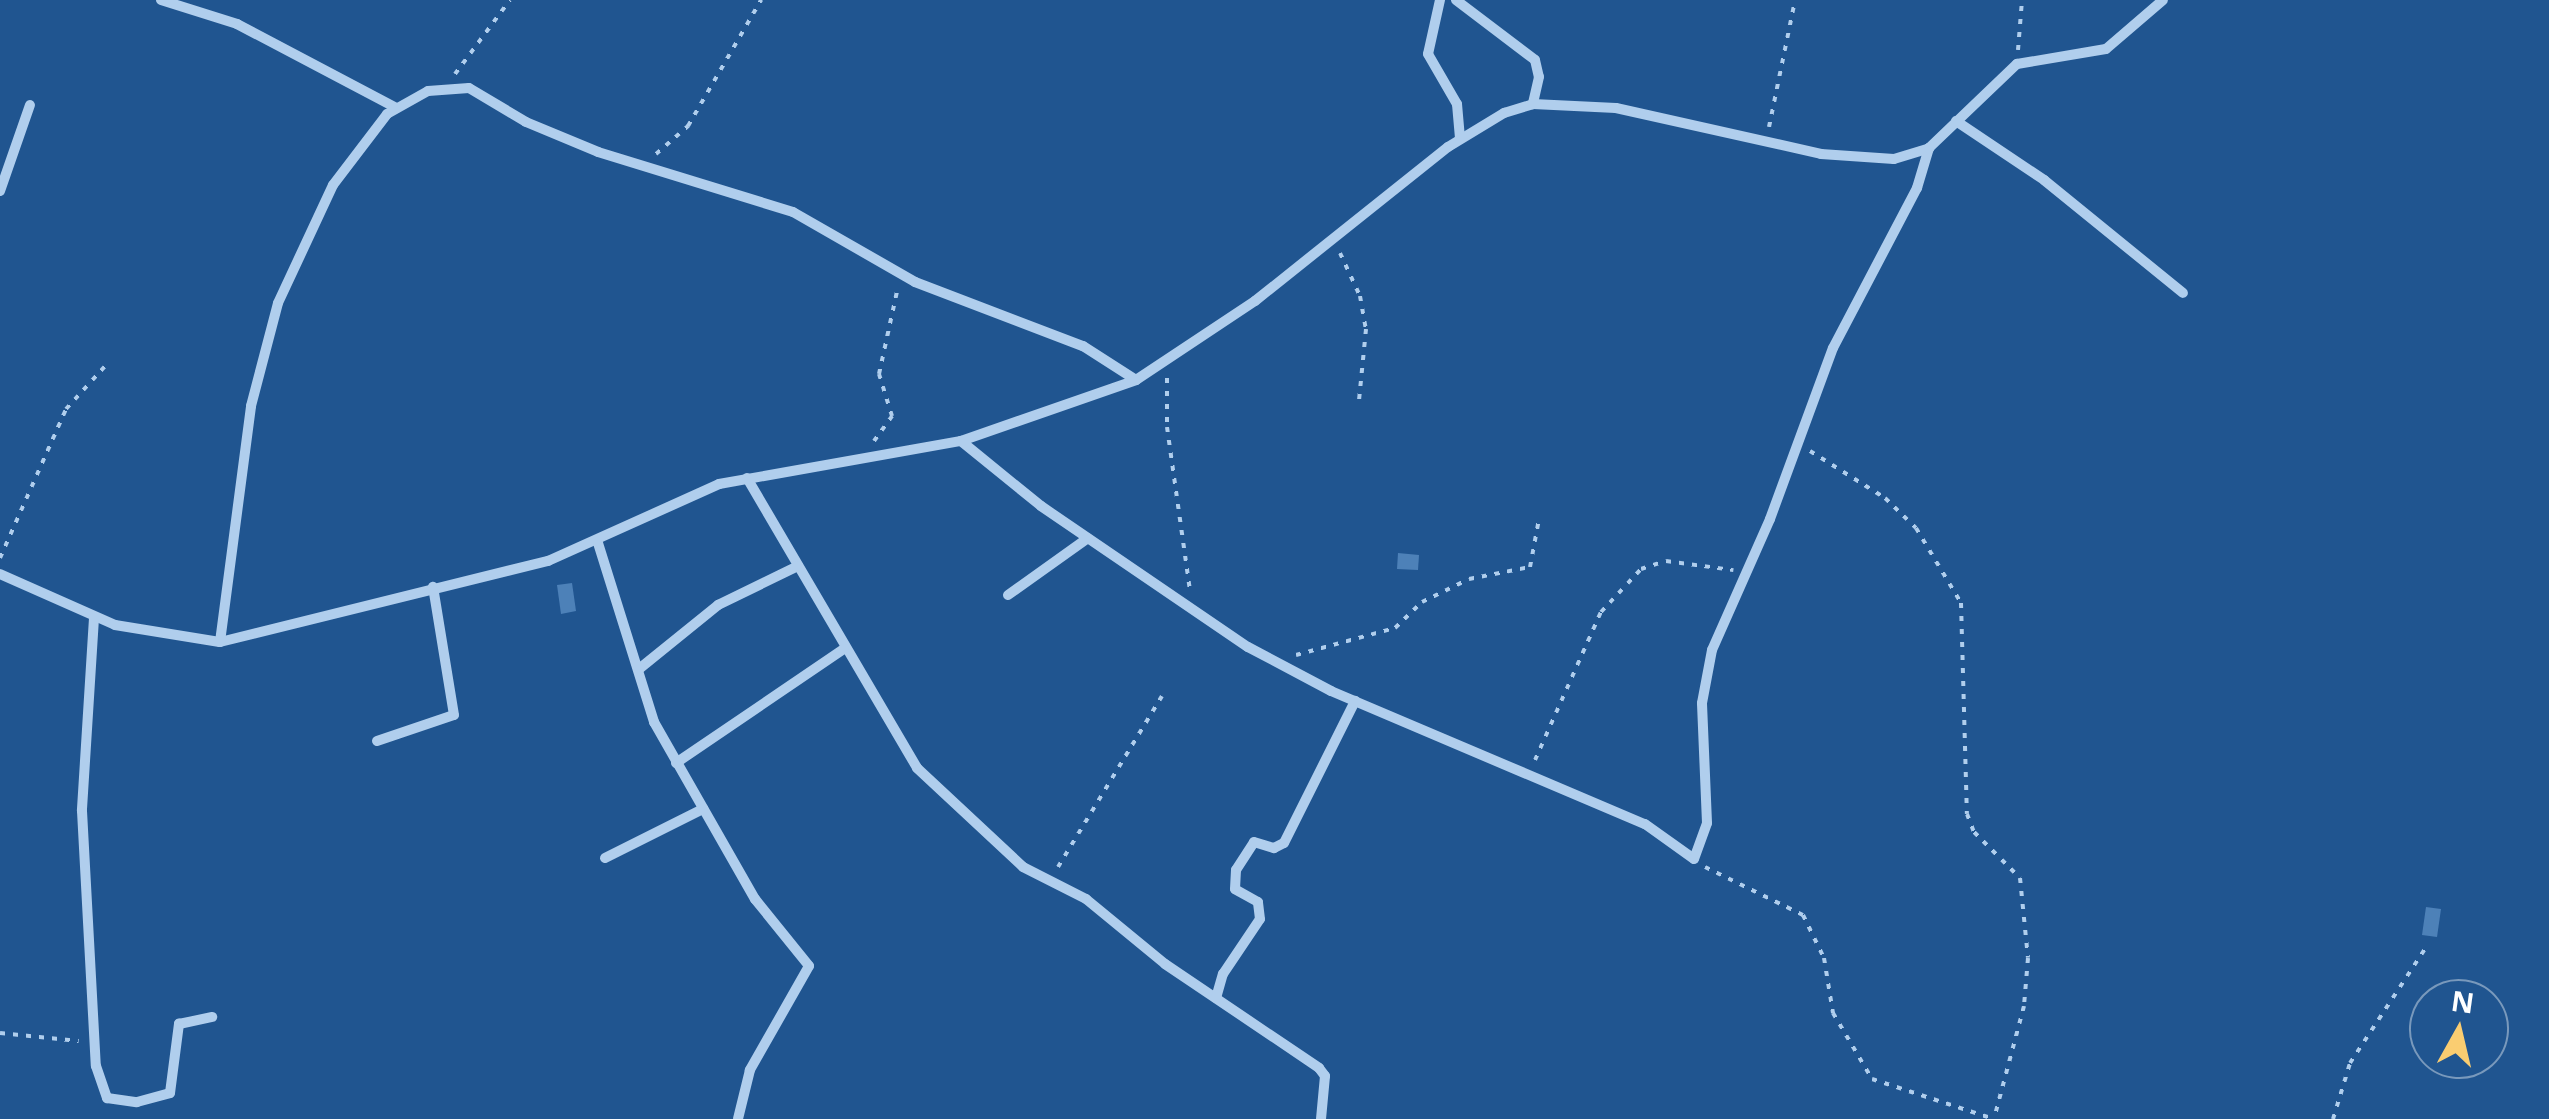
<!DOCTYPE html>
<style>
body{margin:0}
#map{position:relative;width:2549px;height:1119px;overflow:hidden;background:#205590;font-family:"Open Sans",sans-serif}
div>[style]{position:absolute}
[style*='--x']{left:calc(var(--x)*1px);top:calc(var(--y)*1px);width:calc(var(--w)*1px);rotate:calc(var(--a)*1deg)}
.building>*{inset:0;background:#4d81b8}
.path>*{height:4px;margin-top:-2px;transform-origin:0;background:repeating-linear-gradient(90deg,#b0ceed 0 5px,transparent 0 13px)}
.street>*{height:10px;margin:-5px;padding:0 5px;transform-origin:5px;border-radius:5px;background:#b0ceed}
span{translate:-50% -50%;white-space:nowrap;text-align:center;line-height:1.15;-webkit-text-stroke:8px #205590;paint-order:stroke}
.north{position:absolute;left:2409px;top:979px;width:100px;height:100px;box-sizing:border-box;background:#205590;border:2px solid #7999bc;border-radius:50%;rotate:8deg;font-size:28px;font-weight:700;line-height:40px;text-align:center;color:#fff}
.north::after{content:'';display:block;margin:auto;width:35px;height:45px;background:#facd71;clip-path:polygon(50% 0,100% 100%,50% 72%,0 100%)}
</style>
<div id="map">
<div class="building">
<i style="clip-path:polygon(1398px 553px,1419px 555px,1418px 570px,1397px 569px)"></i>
<i style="clip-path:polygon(572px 583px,576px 611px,561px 614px,557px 585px)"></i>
<i style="clip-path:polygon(2426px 907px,2441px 909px,2437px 937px,2422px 935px)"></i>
</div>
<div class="path">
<i style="--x:2018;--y:50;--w:50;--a:-85.4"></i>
<i style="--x:455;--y:74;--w:92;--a:-53.4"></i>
<i style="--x:1769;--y:127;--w:130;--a:-78.4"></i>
<i style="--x:656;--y:154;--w:43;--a:-41.2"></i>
<i style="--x:688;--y:126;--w:146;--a:-59.9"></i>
<i style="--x:1340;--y:253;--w:47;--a:65.1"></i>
<i style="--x:1360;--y:296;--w:34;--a:80"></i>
<i style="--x:1366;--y:329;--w:72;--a:95.6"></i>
<i style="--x:1167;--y:378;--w:49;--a:90"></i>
<i style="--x:1167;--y:427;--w:166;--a:82"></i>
<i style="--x:874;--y:441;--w:31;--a:-54"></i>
<i style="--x:892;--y:416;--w:44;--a:-107.2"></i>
<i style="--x:879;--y:374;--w:89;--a:-77.7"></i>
<i style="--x:1810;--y:451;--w:89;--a:32.1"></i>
<i style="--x:1885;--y:498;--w:43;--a:44.1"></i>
<i style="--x:1916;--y:528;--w:87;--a:59"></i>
<i style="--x:1961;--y:603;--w:211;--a:88.4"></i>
<i style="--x:1967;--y:814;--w:19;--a:69"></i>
<i style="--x:1974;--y:832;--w:65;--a:45"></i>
<i style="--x:2020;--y:878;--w:80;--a:84.3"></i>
<i style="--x:2028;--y:958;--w:48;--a:94.8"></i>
<i style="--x:2024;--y:1006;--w:117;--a:104.9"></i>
<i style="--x:0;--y:558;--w:163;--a:-66.1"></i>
<i style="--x:66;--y:409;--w:62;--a:-47.6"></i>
<i style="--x:1296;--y:655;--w:103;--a:-15.3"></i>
<i style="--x:1395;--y:628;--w:37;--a:-44"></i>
<i style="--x:1422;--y:602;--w:52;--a:-26.1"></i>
<i style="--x:1469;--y:579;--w:62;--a:-11.1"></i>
<i style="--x:1530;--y:567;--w:49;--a:-79.4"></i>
<i style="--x:1535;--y:760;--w:162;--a:-66"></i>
<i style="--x:1601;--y:612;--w:59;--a:-47.1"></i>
<i style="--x:1641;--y:569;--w:26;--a:-18"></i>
<i style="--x:1666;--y:561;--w:68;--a:7.7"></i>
<i style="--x:1058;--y:867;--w:200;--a:-58.7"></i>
<i style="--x:1705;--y:867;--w:109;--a:26.1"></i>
<i style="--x:1803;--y:915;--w:48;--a:64"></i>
<i style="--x:1824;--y:958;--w:56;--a:80.7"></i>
<i style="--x:1833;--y:1013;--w:77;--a:59.4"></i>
<i style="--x:1872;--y:1079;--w:128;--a:18.2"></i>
<i style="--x:0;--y:1033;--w:79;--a:5.8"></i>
<i style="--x:2333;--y:1119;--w:59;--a:-73.1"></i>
<i style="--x:2350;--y:1063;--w:140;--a:-56.7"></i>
</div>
<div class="street">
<i style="--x:161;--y:0;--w:80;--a:17.5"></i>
<i style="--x:237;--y:24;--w:180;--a:27.8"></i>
<i style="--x:1440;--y:0;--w:55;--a:102.5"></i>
<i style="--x:1428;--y:54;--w:58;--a:59.9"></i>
<i style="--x:1457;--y:104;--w:35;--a:85"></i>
<i style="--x:1456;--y:0;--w:99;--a:37.2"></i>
<i style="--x:1535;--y:60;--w:17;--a:77"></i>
<i style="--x:1539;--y:77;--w:28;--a:103"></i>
<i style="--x:1956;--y:121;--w:106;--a:33.8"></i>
<i style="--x:2044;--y:180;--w:179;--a:39.1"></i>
<i style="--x:0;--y:191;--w:91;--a:-70.8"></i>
<i style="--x:961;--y:441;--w:103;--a:39.1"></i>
<i style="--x:1041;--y:506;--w:250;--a:34.3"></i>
<i style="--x:1248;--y:647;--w:94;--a:27.9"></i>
<i style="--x:1331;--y:691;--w:341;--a:23"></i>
<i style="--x:1645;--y:824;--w:60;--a:35.5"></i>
<i style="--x:1694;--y:859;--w:38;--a:-70"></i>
<i style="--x:1707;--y:823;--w:120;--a:-92.4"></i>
<i style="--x:1702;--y:703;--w:54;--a:-79.3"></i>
<i style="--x:1712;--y:650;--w:143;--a:-66.1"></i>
<i style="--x:1770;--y:519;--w:182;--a:-69.8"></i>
<i style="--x:1833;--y:348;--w:181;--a:-62.3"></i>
<i style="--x:1917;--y:188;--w:42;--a:-73.3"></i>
<i style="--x:747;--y:478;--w:336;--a:59.6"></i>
<i style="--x:917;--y:768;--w:145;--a:43"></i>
<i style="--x:1023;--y:867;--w:71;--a:26.9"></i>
<i style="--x:1086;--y:899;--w:102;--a:39.4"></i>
<i style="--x:1165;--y:964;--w:186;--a:34"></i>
<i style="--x:1319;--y:1068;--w:10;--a:53"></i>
<i style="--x:1325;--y:1076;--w:43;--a:95.3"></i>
<i style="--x:598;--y:543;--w:188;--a:72.6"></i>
<i style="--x:654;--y:722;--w:204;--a:60.3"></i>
<i style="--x:755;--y:899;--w:86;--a:51.1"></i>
<i style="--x:809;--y:966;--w:120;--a:119.6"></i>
<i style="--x:750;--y:1070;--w:50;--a:103.8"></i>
<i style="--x:0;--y:574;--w:126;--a:23.9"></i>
<i style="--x:115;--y:625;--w:106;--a:9.2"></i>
<i style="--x:220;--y:642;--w:338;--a:-13.9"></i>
<i style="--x:548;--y:561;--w:188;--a:-24.2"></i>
<i style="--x:719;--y:484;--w:246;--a:-10.1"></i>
<i style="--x:961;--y:441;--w:185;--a:-19.2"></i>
<i style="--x:1136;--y:380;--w:143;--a:-33.6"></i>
<i style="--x:1255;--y:301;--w:247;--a:-38.6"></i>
<i style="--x:1448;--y:147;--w:66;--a:-31.3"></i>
<i style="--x:1504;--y:113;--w:30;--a:-17"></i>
<i style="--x:1533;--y:104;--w:83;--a:2.8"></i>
<i style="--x:1616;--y:108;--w:210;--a:12.6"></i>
<i style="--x:1821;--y:154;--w:73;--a:3.9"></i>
<i style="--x:1894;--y:159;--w:37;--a:-17"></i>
<i style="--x:1929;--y:148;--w:122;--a:-43.7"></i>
<i style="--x:2017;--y:64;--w:90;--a:-9.6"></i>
<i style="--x:2106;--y:49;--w:75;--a:-40.7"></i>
<i style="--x:1008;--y:595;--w:98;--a:-35.5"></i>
<i style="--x:94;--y:618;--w:193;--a:93.6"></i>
<i style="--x:82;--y:811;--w:255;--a:86.9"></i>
<i style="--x:96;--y:1066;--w:34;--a:71"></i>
<i style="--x:107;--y:1098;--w:30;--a:8"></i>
<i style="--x:137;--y:1102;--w:34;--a:-15"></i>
<i style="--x:170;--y:1093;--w:70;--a:-82.6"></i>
<i style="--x:179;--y:1024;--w:34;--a:-12"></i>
<i style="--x:220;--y:642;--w:238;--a:-82.5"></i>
<i style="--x:251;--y:406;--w:106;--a:-75.3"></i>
<i style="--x:278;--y:303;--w:130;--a:-65"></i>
<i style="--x:333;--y:185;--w:89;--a:-52.7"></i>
<i style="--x:387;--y:114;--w:47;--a:-29.3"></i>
<i style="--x:428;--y:91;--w:41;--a:-4.2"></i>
<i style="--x:469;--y:88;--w:66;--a:30.8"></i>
<i style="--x:526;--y:122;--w:78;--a:22.6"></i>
<i style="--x:598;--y:152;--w:204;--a:17.1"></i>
<i style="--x:793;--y:212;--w:141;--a:29.8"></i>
<i style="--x:915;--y:282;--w:180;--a:20.9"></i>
<i style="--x:1083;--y:346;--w:63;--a:32.7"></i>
<i style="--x:639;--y:669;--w:102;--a:-39"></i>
<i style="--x:718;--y:605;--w:89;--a:-26"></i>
<i style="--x:377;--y:741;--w:81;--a:-18.7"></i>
<i style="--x:454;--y:715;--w:130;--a:-99.3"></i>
<i style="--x:676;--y:763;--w:203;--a:-34.2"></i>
<i style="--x:605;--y:858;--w:110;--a:-26.6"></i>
<i style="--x:1216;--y:998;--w:25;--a:-74"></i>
<i style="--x:1223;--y:974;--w:66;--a:-56.1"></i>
<i style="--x:1260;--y:919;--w:17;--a:-97"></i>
<i style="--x:1258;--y:902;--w:26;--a:-151"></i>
<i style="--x:1235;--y:889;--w:19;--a:-87"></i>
<i style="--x:1236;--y:870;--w:33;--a:-57"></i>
<i style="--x:1254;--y:842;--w:21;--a:17"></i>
<i style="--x:1274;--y:848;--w:11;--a:-27"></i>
<i style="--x:1284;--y:843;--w:159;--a:-63.4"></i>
</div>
<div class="north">N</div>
</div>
